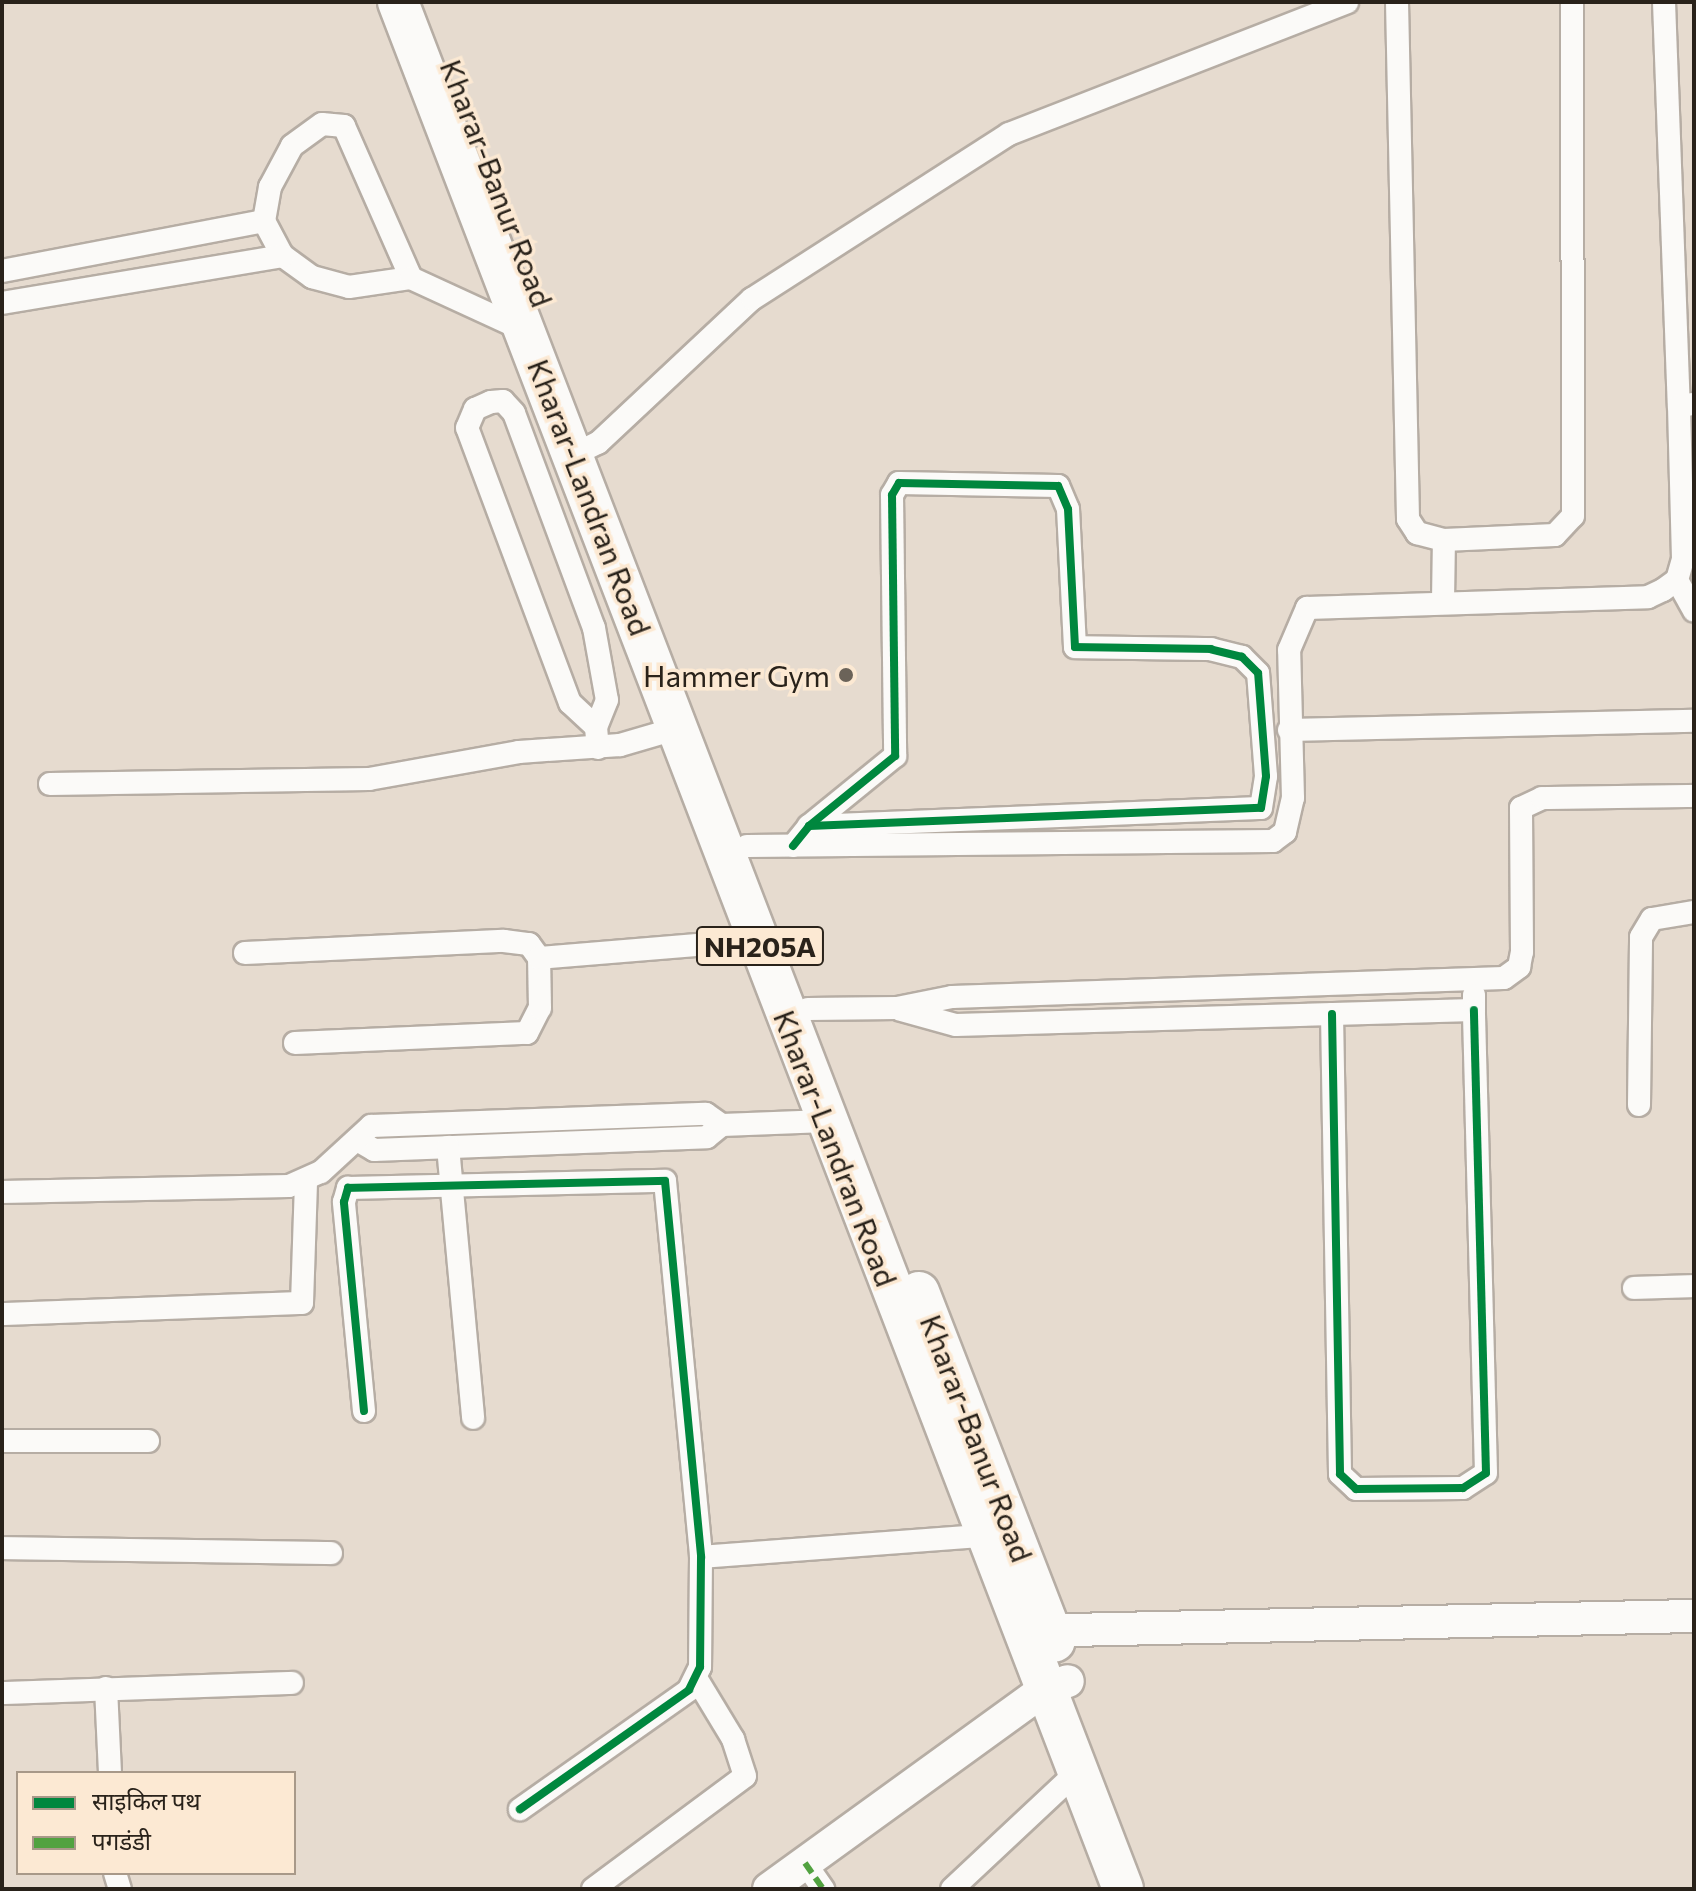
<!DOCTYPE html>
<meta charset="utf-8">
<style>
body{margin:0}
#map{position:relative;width:1696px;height:1891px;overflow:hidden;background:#e6dbcf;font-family:Commissioner,"Noto Sans Devanagari",sans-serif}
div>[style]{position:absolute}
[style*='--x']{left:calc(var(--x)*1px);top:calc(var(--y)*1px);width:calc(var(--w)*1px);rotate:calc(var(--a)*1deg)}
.roads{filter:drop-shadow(2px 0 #b6ada4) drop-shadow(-2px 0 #b6ada4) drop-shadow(0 2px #b6ada4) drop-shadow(0 -2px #b6ada4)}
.street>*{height:22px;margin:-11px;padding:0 11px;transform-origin:11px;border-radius:11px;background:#fbfaf8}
.secondary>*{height:32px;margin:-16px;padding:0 16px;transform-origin:16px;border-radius:16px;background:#fbfaf8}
.highway>*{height:40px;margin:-20px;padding:0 20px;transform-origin:20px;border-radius:20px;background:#fbfaf8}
.quiet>*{height:6px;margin-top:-3px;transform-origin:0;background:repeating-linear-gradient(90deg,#51a240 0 12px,transparent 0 18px)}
.cycleway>*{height:8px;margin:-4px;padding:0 4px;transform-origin:4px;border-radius:4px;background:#00873e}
.dots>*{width:22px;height:22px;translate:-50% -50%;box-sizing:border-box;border:4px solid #fce9d3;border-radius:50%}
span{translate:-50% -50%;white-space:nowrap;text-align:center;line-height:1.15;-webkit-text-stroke:7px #fce9d3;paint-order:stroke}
.shield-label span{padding:2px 6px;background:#fce9d3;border:2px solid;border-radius:6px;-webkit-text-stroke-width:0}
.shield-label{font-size:28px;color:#29221a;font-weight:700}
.street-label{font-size:30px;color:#29221a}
.poi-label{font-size:30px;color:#29221a}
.right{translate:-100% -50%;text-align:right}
.frame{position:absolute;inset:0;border:4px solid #29221a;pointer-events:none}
.legend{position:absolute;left:16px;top:1771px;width:280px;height:104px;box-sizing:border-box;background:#fce9d3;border:2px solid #a89989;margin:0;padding:10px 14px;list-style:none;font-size:24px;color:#29221a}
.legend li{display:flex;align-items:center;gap:16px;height:40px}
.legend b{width:40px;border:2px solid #a89989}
</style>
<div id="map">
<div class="roads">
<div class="street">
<i style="--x:1397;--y:2;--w:517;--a:88.78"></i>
<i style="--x:1408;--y:519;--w:17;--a:57"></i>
<i style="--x:1417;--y:533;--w:28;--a:15"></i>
<i style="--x:1664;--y:2;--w:404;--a:87.9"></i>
<i style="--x:2;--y:271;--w:267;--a:-10.8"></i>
<i style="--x:411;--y:278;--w:166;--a:-113.8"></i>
<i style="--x:344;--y:126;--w:22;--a:-175"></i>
<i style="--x:322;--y:124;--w:37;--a:144"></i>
<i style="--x:292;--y:146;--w:47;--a:118.2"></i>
<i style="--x:270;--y:187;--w:35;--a:100"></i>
<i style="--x:264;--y:221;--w:40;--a:62"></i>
<i style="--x:283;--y:256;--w:36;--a:36"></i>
<i style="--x:312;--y:277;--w:38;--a:15"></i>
<i style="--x:349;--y:287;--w:63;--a:-8.3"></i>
<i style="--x:411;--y:278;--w:124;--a:24.7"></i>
<i style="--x:2;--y:303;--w:285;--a:-9.5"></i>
<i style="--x:573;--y:455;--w:28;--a:-26"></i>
<i style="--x:598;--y:443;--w:211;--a:-43.1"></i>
<i style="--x:752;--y:299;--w:305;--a:-32.7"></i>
<i style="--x:1009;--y:134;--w:363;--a:-21.3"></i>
<i style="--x:1677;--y:580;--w:35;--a:61"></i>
<i style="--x:1443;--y:601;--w:61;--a:-89.1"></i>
<i style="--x:1444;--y:540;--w:111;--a:-2.6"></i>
<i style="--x:1555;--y:535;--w:26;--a:-47"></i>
<i style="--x:1573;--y:516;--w:514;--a:-90.11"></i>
<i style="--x:596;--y:727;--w:35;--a:-137"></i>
<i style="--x:570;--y:703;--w:294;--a:-110.5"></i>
<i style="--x:467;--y:428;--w:21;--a:-67"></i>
<i style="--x:475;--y:409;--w:17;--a:-24"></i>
<i style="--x:491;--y:402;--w:12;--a:-5"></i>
<i style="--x:503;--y:401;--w:16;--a:47"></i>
<i style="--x:514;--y:413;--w:229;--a:69.6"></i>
<i style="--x:594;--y:628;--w:73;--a:79.8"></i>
<i style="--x:607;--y:700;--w:29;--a:112"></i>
<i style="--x:596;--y:727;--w:21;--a:85"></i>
<i style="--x:1289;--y:730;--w:405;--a:-1.3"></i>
<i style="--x:50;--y:784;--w:319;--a:-0.9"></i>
<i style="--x:369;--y:779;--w:152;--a:-10.2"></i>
<i style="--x:519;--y:752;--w:101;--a:-4"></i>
<i style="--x:620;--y:745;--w:60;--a:-16.3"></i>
<i style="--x:747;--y:846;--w:526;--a:-0.54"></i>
<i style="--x:1273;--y:841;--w:15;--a:-37"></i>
<i style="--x:1285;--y:832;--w:35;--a:-77"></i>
<i style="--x:1293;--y:798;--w:148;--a:-91.5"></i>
<i style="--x:1289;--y:650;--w:46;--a:-66.8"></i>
<i style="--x:1307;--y:608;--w:341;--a:-1.8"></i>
<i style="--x:1648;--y:597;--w:17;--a:-25"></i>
<i style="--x:1663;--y:590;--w:17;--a:-36"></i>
<i style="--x:1677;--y:580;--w:22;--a:-74"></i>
<i style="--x:1683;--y:559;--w:153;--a:-91.5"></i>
<i style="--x:1679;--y:406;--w:15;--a:-8"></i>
<i style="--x:793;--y:846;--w:26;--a:-51"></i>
<i style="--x:809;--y:826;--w:452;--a:-2.3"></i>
<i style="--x:1261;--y:808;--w:32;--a:-81"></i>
<i style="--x:1266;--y:776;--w:103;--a:-94.4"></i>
<i style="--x:1258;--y:673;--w:23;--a:-135"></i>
<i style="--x:1242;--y:657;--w:32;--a:-166"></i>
<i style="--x:1211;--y:649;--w:136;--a:-179.2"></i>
<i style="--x:1075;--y:647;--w:138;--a:-92.9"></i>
<i style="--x:1068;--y:509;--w:25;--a:-113"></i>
<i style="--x:1058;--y:486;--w:159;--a:-178.9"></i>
<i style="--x:899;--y:483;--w:14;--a:120"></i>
<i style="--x:892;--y:495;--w:261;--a:89.3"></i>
<i style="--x:895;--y:756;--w:111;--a:140.9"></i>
<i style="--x:245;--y:953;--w:259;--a:-2.7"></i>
<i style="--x:504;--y:941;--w:25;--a:7"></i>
<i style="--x:529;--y:944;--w:17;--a:54"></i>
<i style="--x:808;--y:1009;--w:89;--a:-0.6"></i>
<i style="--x:897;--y:1008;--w:56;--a:-11.3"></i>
<i style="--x:952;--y:997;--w:552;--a:-1.97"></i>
<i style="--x:1504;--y:978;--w:19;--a:-36"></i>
<i style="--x:1519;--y:967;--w:15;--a:-79"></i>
<i style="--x:1522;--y:952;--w:144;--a:-90.4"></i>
<i style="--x:1521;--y:808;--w:23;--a:-25"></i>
<i style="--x:1542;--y:798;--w:152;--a:-0.8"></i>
<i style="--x:901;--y:1010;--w:57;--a:15.3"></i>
<i style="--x:956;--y:1025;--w:518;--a:-1.66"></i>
<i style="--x:1474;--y:1010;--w:15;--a:-90"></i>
<i style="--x:1332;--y:1014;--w:460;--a:89"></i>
<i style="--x:1340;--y:1474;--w:22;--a:43"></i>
<i style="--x:1356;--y:1489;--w:107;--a:-0.5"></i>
<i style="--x:1463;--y:1488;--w:27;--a:-33"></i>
<i style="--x:1486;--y:1473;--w:463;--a:-91.5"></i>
<i style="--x:295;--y:1043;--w:232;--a:-2.5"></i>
<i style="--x:527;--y:1033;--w:28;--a:-63"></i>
<i style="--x:540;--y:1008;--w:50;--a:-91.1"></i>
<i style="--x:539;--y:958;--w:220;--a:-4.7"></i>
<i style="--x:1639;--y:1105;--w:168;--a:-89.3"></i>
<i style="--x:1641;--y:937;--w:21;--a:-59"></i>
<i style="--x:1652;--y:919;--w:43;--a:-9.5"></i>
<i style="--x:357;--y:1140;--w:20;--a:30"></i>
<i style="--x:374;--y:1150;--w:333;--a:-2.2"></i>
<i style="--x:707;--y:1137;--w:19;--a:-39"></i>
<i style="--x:448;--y:1147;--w:272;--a:84.7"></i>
<i style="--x:2;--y:1192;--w:287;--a:-1.2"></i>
<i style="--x:289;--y:1186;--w:35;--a:-24"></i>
<i style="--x:321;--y:1172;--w:68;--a:-42.6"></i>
<i style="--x:371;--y:1126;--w:335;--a:-2.1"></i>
<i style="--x:706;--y:1114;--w:19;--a:35"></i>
<i style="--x:722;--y:1125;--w:104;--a:-2.2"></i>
<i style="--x:1634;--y:1288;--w:60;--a:-1.9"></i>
<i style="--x:2;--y:1314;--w:300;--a:-2.1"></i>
<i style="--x:302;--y:1303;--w:121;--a:-88.1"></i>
<i style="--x:364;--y:1411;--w:210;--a:-95.5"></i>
<i style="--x:344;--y:1202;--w:15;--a:-74"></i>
<i style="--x:348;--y:1188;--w:317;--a:-1.3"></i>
<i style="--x:665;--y:1181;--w:378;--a:84.5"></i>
<i style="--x:701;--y:1557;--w:110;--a:90.5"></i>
<i style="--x:700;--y:1667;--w:25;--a:116"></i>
<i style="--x:689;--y:1690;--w:207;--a:144.8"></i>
<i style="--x:2;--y:1441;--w:146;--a:0"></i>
<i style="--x:2;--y:1548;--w:329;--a:0.9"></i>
<i style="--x:701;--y:1557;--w:282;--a:-4.3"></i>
<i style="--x:106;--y:1688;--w:85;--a:87.3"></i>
<i style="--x:2;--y:1693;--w:290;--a:-2"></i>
<i style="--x:805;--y:1863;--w:32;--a:55"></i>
<i style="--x:115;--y:1873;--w:17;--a:73"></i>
<i style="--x:593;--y:1889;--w:189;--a:-36.6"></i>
<i style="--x:745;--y:1776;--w:39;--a:-108"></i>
<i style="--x:733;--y:1739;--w:71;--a:-121.2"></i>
<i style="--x:952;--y:1889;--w:173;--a:-43.1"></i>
</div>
<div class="secondary">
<i style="--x:1026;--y:1631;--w:668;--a:-1.29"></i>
<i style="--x:769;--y:1889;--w:341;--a:-35.9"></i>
<i style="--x:1045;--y:1689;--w:24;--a:-19"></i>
</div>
<div class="highway">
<i style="--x:398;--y:2;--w:2021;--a:68.98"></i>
<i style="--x:919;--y:1292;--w:375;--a:68.8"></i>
</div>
</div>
<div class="quiet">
<i style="--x:805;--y:1863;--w:32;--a:55"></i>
</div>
<div class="cycleway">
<i style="--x:793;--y:846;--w:26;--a:-51"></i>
<i style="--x:809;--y:826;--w:452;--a:-2.3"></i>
<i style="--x:1261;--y:808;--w:32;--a:-81"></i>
<i style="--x:1266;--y:776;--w:103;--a:-94.4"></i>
<i style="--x:1258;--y:673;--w:23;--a:-135"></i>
<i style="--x:1242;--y:657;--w:32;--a:-166"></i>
<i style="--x:1211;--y:649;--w:136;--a:-179.2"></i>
<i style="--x:1075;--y:647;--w:138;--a:-92.9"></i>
<i style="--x:1068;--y:509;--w:25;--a:-113"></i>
<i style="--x:1058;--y:486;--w:159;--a:-178.9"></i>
<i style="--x:899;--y:483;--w:14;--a:120"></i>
<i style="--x:892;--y:495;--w:261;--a:89.3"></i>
<i style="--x:895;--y:756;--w:111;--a:140.9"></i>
<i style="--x:1332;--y:1014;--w:460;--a:89"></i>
<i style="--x:1340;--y:1474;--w:22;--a:43"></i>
<i style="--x:1356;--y:1489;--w:107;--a:-0.5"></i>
<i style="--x:1463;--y:1488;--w:27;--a:-33"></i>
<i style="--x:1486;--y:1473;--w:463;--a:-91.5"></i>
<i style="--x:364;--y:1411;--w:210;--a:-95.5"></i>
<i style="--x:344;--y:1202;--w:15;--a:-74"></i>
<i style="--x:348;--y:1188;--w:317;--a:-1.3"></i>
<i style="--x:665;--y:1181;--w:378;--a:84.5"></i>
<i style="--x:701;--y:1557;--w:110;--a:90.5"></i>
<i style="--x:700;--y:1667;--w:25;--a:116"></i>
<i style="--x:689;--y:1690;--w:207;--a:144.8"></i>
</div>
<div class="dots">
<i style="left:846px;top:675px;background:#6b6359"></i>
</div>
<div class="shield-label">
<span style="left:760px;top:946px">NH205A</span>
</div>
<div class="street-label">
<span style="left:497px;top:183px;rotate:69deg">Kharar-Banur Road</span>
<span style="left:590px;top:497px;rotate:69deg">Kharar-Landran Road</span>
<span style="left:836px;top:1148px;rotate:69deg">Kharar-Landran Road</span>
<span style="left:977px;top:1438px;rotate:69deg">Kharar-Banur Road</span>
</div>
<div class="poi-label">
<span class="right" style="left:830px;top:675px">Hammer Gym</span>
</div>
<div class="frame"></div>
<ul class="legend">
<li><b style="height:10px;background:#00873e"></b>साइकिल पथ</li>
<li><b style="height:10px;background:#51a240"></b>पगडंडी</li>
</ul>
</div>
